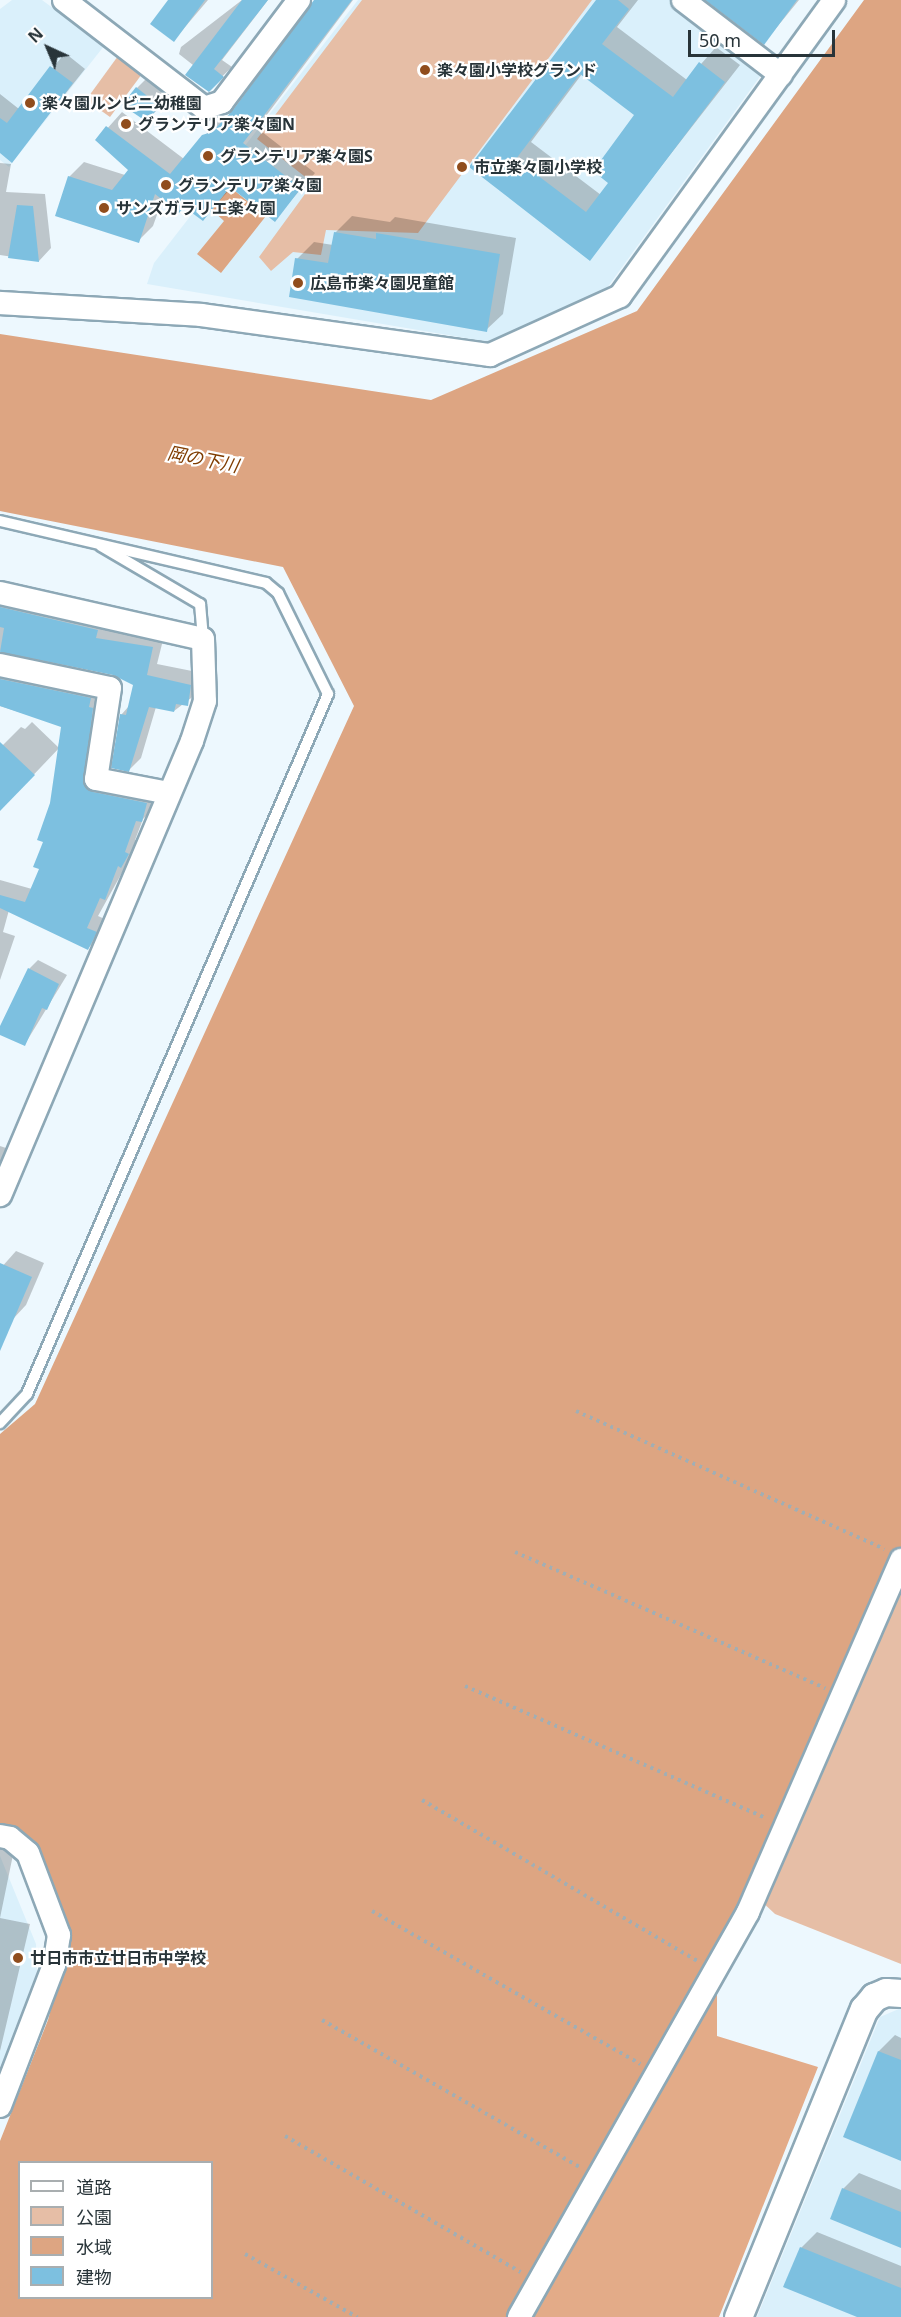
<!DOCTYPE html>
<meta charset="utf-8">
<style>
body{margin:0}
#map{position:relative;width:901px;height:2317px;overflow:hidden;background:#edf8fe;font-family:"Noto Sans","Noto Sans JP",sans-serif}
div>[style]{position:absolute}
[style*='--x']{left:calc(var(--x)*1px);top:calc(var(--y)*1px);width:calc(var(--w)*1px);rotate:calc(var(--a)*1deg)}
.built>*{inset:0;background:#daf0fb}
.green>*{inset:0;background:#e6bea6}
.forest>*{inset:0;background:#e3ab88}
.water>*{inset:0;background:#dda582}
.shadow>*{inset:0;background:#0003}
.building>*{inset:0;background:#7dc0e0}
.path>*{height:4px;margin-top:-2px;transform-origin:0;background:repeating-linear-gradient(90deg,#a2aeb3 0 3px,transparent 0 7.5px)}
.roads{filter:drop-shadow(2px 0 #8da8b6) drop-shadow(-2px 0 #8da8b6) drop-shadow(0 2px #8da8b6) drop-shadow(0 -2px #8da8b6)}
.service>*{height:10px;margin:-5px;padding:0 5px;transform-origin:5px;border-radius:5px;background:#fff}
.minor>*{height:22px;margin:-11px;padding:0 11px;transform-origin:11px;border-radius:11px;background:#fff}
.tertiary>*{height:27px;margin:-13.5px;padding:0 13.5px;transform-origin:13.5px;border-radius:13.5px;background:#fff}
.dots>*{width:16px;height:16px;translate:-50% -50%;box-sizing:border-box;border:3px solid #fff;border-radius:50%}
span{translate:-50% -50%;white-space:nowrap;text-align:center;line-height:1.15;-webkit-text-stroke:4.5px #fff;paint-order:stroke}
.poi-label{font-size:16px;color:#283439;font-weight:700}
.left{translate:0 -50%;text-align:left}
.water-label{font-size:18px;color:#7f3c00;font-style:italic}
.legend{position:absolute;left:18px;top:2161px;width:195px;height:138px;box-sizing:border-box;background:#fff;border:2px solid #a9aeb0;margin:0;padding:8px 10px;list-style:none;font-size:18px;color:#283439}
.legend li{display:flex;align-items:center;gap:12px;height:30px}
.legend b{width:30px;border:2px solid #a9aeb0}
.north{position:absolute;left:18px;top:18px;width:60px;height:60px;-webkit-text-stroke:4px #fff;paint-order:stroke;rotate:316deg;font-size:16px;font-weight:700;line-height:24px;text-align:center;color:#283439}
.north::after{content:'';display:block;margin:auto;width:21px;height:27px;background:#283439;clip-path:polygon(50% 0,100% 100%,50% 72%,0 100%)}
.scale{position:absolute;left:688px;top:30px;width:147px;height:27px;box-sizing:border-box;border:3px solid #283439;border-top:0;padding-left:8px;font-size:18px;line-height:21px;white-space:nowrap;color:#283439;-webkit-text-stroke:4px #fff;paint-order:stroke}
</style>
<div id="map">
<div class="built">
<i style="clip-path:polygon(12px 0,42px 0,104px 46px,9px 167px,0 160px,0 9px)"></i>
<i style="clip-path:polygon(358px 0,671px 0,764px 71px,607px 288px,489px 342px,147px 284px,154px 263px)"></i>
<i style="clip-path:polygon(0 1856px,36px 1944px,37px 1972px,0 2071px)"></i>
<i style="clip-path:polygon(901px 2008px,901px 2317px,757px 2317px,880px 2017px)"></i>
</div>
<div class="green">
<i style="clip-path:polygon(362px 0,592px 0,418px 233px,326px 230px,321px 255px,293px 252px,271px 271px,259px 257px,313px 183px,257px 139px)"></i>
<i style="clip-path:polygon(118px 56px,142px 74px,110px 117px,86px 100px)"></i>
<i style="clip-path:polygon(901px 1570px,901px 1964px,775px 1914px,759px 1899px)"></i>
</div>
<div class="forest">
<i style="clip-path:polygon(717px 1981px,717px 2036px,818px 2067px,719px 2317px,528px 2317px)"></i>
</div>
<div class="water">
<i style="clip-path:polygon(evenodd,864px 0,901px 0,901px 1548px,748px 1903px,511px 2317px,0 2317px,0 2141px,48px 2020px,68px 1944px,36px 1847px,0 1829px,0 1434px,35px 1404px,354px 706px,283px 567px,0 511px,0 334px,431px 400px,637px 311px,864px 0,20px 2162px,212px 2162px,212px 2298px,20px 2298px,20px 2162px)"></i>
<i style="clip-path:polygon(230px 187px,266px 216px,221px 273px,197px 254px,224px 221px,212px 210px)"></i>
</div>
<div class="shadow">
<i style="clip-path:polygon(170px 0,208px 0,174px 40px)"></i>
<i style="clip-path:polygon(242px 0,268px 0,222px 60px,232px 67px,208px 90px,193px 65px,179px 54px,181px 47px)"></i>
<i style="clip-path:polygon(320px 0,353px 0,257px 128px,315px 173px,274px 220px,232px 187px,203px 219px,185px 205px,163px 198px,153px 226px,138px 241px,69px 177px,84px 162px,125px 175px,130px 169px,97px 140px,122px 112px,184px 159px,218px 121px,227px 118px)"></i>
<i style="clip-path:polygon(evenodd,598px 0,638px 0,617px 27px,687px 80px,716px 47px,740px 65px,589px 259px,471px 166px,598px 0,582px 74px,636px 115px,610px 182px,601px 195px,531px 142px,582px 74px)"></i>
<i style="clip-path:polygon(713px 0,799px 0,764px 43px)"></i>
<i style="clip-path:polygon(65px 53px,85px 69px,12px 161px,0 151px,0 94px,19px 109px)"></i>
<i style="clip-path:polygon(162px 63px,172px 95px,147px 120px,137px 88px)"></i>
<i style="clip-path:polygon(0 163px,11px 164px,6px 192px,45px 194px,51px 248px,39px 261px,0 255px)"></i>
<i style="clip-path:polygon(352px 216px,390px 222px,395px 217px,516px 238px,503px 314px,486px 330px,297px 259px,314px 242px,333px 245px,335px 233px)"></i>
<i style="clip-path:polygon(0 594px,164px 636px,157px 664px,202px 673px,199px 692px,174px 711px,156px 707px,141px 758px,129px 770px,121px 715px,129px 706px,135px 684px,113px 673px,0 651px)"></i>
<i style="clip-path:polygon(0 659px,102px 686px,95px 772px,158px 791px,153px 809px,143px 819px,135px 840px,139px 842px,98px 916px,107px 920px,100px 937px,88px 948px,9px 910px,3px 932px,15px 936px,0 980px,0 880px,32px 889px,41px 868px,62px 745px,0 810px,0 748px,21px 727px,25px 729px,32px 722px,58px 747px,63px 726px,0 706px)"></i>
<i style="clip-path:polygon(38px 960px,67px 975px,25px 1044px,0 1033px,0 1030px,29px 969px)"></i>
<i style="clip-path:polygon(0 1146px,9px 1149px,0 1173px)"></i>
<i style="clip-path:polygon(16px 1251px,44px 1263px,26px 1305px,13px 1319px,0 1315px,0 1269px)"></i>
<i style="clip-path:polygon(0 1842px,15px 1845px,0 1918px,30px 1924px,0 2051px)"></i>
<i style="clip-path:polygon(895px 2035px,901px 2038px,901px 2159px,845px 2136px,879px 2051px)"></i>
<i style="clip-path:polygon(859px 2173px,901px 2190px,901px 2246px,843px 2189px)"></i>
<i style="clip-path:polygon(817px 2232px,901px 2266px,901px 2317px,861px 2317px,801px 2248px)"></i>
</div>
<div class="building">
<i style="clip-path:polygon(168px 0,205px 0,174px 42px,150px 24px)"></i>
<i style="clip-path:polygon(242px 0,268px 0,214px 69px,224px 77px,209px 92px,185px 75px)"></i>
<i style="clip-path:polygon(314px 0,352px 0,243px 143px,301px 188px,275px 222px,230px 187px,203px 221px,184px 207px,179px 213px,155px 194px,139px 243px,55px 216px,68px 176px,112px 190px,128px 170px,95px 140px,106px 126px,170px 174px,202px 135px,212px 132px,233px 110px)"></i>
<i style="clip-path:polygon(evenodd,596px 0,618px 0,629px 9px,602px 44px,673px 97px,699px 62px,725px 82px,590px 261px,469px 167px,596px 0,580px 74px,634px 115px,593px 171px,608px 183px,586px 212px,516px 159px,580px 74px)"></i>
<i style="clip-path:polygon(705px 0,797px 0,764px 45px)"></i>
<i style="clip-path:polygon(50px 66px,73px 83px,12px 163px,0 153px,0 118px,7px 123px)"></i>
<i style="clip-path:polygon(136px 87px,156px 103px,157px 109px,147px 122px,122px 105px)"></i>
<i style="clip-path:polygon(17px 205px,33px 206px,39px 262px,8px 258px)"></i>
<i style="clip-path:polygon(334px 232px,376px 239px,376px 233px,500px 254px,487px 332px,289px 297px,295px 258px,328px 263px)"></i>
<i style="clip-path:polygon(0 607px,98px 630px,96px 638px,153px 647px,147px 675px,191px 685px,188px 706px,176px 704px,174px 712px,149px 707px,129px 772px,111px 768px,120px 714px,126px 715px,133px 685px,113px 675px,0 652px,4px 628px,0 627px)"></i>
<i style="clip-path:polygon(0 679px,91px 698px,89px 707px,93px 708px,84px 784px,93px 792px,147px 803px,142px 822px,136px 821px,125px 852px,129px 854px,121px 868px,118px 866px,105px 900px,100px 898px,87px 928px,97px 932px,88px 950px,0 908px,0 895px,25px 902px,39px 869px,33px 867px,43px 842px,37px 840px,50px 803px,61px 727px,0 706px)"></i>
<i style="clip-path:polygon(0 742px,35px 775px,0 811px)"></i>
<i style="clip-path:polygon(28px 968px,59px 984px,47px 1010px,42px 1008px,25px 1046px,0 1035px,0 1026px)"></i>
<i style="clip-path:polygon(0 1263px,32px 1277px,0 1351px)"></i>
<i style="clip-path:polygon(878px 2051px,901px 2060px,901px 2161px,843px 2137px)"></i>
<i style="clip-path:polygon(842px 2188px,901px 2212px,901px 2248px,830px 2219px)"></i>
<i style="clip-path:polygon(800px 2247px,901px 2288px,901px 2317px,857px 2317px,783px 2287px)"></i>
</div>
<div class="path">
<i style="--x:576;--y:1411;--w:338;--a:24.1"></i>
<i style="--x:515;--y:1552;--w:339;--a:23.7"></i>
<i style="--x:465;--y:1686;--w:329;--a:23.7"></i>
<i style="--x:422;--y:1800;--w:320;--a:30.3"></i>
<i style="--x:372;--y:1911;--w:309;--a:29.7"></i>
<i style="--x:322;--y:2020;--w:298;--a:29.7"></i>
<i style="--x:285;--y:2136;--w:272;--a:30"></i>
<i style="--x:245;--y:2254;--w:129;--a:29.4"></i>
</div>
<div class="roads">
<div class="service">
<i style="--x:0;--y:521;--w:273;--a:13.1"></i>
<i style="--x:266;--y:583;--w:16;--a:40"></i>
<i style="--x:278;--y:593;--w:113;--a:63.7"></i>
<i style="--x:328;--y:694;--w:762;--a:113.27"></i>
<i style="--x:27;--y:1394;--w:40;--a:133"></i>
<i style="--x:101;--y:546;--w:115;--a:30.4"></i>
<i style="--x:200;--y:604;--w:35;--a:85"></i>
</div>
<div class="minor">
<i style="--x:64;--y:0;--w:177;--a:37.6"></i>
<i style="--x:204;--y:108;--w:19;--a:-18"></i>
<i style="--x:222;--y:102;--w:128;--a:-53"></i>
<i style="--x:683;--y:0;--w:123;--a:37.4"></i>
<i style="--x:0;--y:303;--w:201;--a:3.4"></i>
<i style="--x:201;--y:315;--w:292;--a:7.9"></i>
<i style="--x:490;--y:355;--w:143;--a:-24.4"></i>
<i style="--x:620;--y:296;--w:365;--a:-54.1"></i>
<i style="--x:0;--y:593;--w:208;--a:12.8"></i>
<i style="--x:203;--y:639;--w:62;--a:88.2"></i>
<i style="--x:205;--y:701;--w:42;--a:108"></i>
<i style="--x:192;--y:741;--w:493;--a:112.9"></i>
<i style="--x:0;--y:665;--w:112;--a:11.8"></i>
<i style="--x:110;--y:688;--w:92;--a:98.7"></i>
<i style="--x:96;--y:779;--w:74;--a:10.9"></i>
<i style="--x:0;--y:1836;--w:10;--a:11"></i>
<i style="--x:10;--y:1838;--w:23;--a:40"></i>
<i style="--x:28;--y:1853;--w:88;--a:69.3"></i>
<i style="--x:59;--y:1935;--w:30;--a:99"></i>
<i style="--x:54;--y:1965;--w:151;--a:111"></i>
<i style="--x:519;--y:2317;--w:465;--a:-60.5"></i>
<i style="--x:748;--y:1912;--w:384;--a:-66.5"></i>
</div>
<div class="tertiary">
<i style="--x:738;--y:2317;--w:333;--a:-67.8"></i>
<i style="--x:864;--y:2009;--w:16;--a:-50"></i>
<i style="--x:874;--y:1997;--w:13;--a:-23"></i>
<i style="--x:886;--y:1992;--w:15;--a:4"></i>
</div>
</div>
<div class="dots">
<i style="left:425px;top:70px;background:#904d1d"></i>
<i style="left:30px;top:103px;background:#904d1d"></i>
<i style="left:126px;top:124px;background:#904d1d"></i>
<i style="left:208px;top:156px;background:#904d1d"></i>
<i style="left:462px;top:167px;background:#904d1d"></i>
<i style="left:166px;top:185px;background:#904d1d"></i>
<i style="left:104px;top:208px;background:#904d1d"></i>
<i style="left:298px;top:283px;background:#904d1d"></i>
<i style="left:18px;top:1958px;background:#904d1d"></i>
</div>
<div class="poi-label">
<span class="left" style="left:437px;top:70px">楽々園小学校グランド</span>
<span class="left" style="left:42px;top:103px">楽々園ルンビニ幼稚園</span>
<span class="left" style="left:138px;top:124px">グランテリア楽々園N</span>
<span class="left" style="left:220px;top:156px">グランテリア楽々園S</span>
<span class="left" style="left:474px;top:167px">市立楽々園小学校</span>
<span class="left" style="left:178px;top:185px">グランテリア楽々園</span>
<span class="left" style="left:116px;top:208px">サンズガラリエ楽々園</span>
<span class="left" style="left:310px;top:283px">広島市楽々園児童館</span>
<span class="left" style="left:30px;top:1958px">廿日市市立廿日市中学校</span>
</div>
<div class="water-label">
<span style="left:203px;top:459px;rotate:11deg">岡の下川</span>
</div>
<ul class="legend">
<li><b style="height:8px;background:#fff"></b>道路</li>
<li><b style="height:16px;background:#e6bea6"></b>公園</li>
<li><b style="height:16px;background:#dda582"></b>水域</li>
<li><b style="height:16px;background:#7dc0e0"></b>建物</li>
</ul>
<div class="north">N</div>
<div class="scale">50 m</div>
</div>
